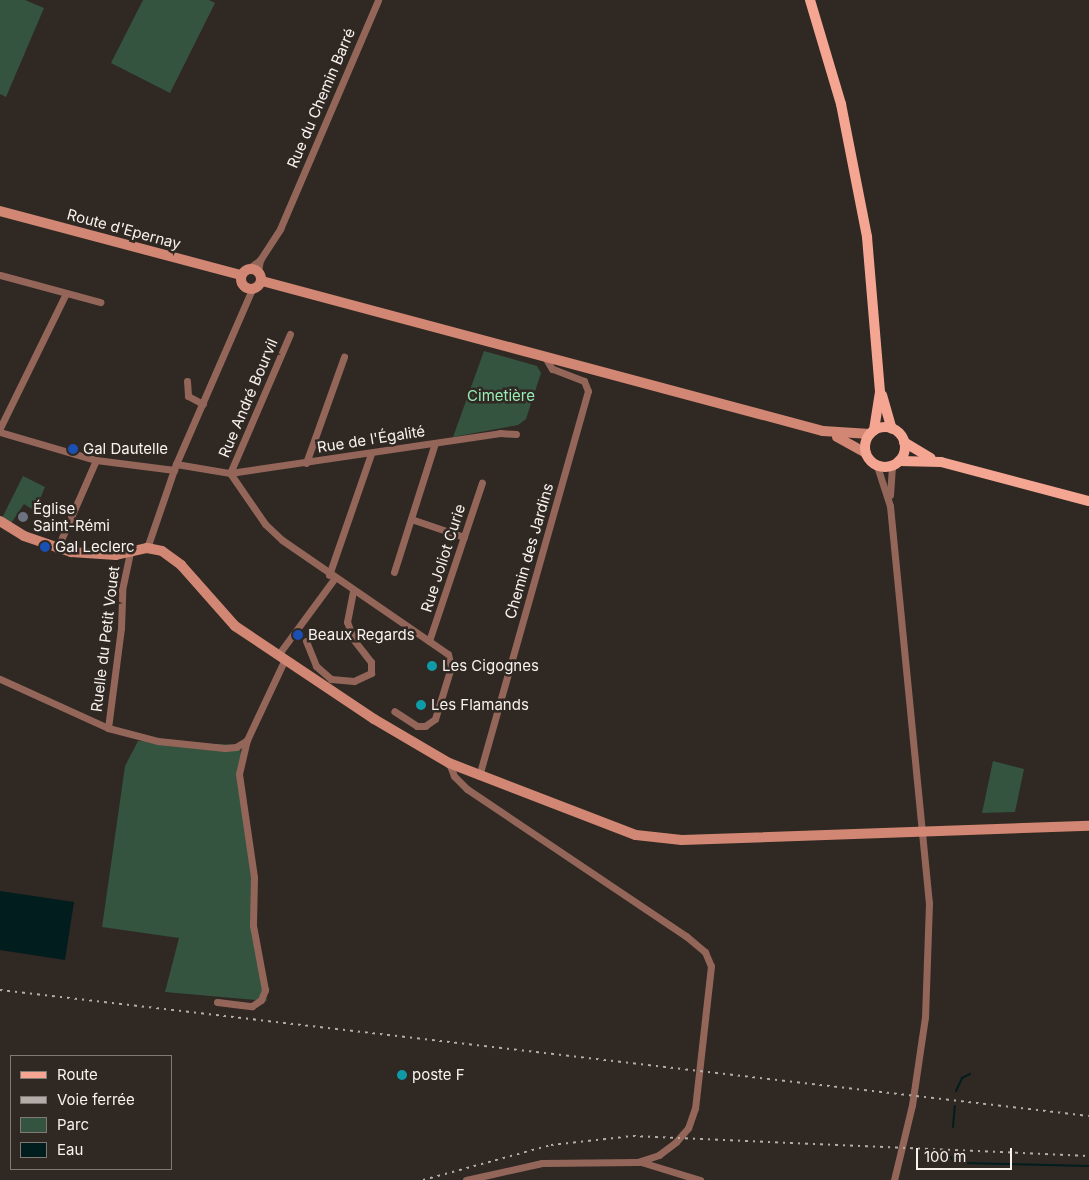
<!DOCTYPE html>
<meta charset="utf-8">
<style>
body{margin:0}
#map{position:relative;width:1089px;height:1180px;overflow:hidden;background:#302822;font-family:Inter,sans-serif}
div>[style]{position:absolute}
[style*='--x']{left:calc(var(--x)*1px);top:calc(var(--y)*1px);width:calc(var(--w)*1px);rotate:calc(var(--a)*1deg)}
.green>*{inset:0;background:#345440}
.water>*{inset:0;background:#021d1e}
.stream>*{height:2px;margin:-1px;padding:0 1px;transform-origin:1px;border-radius:1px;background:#021d1e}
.street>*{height:7px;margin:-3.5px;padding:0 3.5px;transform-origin:3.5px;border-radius:3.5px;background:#94665a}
.secondary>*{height:10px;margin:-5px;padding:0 5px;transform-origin:5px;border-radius:5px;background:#d18773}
.secondary>.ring{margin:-5px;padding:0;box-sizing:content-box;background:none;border:10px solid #d18773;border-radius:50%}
.primary>*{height:10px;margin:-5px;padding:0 5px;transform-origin:5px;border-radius:5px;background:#f4a692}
.primary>.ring{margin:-5px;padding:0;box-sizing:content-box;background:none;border:10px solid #f4a692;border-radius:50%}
.rail>*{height:2px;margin-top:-1px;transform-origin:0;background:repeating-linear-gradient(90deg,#b3aca8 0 2.5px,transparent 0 7.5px)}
.dots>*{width:14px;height:14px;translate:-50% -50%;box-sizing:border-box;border:2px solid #302822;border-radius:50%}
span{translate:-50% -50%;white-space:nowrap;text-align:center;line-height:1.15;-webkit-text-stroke:5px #302822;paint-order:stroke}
.street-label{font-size:15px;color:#f8f2ef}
.park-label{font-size:15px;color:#97ecb7}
.poi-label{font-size:15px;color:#f8f2ef}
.left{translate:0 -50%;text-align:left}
.legend{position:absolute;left:10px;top:1055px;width:162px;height:115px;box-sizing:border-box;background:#302822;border:1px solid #807974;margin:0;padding:6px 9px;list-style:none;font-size:15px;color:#f8f2ef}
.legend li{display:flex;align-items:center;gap:10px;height:25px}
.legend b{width:25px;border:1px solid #807974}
.scale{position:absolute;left:916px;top:1148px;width:96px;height:22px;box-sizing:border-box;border:2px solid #f8f2ef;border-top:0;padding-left:6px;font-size:15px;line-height:18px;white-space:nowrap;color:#f8f2ef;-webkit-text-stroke:4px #302822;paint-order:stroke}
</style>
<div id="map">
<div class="green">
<i style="clip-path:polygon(0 0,25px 0,44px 8px,6px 97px,0 94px)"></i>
<i style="clip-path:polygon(143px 0,209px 0,215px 3px,170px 93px,111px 63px)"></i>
<i style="clip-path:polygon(484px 351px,537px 366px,541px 373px,526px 419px,518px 425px,453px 437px)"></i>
<i style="clip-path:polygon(23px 476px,45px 487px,35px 511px,24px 504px,10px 525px,2px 518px)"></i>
<i style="clip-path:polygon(138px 741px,240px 745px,259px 955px,267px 1001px,165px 992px,179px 938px,102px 927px,125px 766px)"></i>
<i style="clip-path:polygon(993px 761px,1024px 769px,1015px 812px,982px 813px)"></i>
</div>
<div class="water">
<i style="clip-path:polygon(0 891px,74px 902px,65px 960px,0 950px)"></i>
</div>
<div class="stream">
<i style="--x:956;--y:1091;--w:14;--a:-65"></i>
<i style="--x:962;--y:1078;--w:9;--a:-27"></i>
<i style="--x:953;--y:1127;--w:21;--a:-85"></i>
<i style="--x:951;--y:1157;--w:6;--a:59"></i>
<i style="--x:954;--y:1162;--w:7;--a:8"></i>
<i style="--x:961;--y:1163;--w:128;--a:1.3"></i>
</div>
<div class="street">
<i style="--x:260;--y:260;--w:37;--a:-57"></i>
<i style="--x:280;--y:229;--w:249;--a:-66.8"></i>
<i style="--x:249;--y:268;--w:14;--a:-36"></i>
<i style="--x:260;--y:260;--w:11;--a:100"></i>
<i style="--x:0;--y:275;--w:104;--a:15.1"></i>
<i style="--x:290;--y:334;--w:151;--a:113.3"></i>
<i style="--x:230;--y:473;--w:273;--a:-8.4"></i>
<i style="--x:500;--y:433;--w:16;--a:4"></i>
<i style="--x:187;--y:381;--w:15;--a:86"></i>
<i style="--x:188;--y:396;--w:17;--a:28"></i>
<i style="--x:0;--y:428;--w:150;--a:-63.9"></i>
<i style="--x:0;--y:432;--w:100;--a:16.3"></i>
<i style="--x:96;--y:460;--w:79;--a:7.3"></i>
<i style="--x:306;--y:463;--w:113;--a:-70.3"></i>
<i style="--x:176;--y:464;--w:55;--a:9.5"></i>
<i style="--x:230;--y:473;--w:62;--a:55.5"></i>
<i style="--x:265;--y:524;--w:23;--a:43"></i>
<i style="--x:282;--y:540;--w:201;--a:34.5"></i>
<i style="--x:448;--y:654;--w:13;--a:77"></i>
<i style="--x:451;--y:667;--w:54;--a:107.1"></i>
<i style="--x:435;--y:719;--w:12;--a:145"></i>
<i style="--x:425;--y:726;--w:8;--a:180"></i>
<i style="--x:417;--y:726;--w:27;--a:-147"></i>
<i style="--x:877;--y:466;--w:42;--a:72"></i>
<i style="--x:890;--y:506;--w:399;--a:84.4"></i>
<i style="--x:929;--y:903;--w:114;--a:92"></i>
<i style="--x:925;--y:1017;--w:89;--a:98.4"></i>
<i style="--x:912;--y:1105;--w:77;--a:103.5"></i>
<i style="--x:890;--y:495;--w:29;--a:-86"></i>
<i style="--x:411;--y:519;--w:56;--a:18.8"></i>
<i style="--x:147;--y:548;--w:89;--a:-71"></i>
<i style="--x:176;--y:464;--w:191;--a:-66.5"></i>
<i style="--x:57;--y:549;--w:97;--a:-66.3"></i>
<i style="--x:394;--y:572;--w:135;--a:-72.4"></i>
<i style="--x:329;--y:575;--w:128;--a:-70.9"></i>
<i style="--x:306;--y:641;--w:27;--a:68"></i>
<i style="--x:316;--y:666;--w:20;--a:41"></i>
<i style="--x:331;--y:679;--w:23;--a:5"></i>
<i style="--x:354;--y:681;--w:19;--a:-25"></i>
<i style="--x:371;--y:673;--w:11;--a:-90"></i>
<i style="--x:371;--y:662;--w:28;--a:-128"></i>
<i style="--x:354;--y:640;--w:19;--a:-111"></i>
<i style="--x:347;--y:622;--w:32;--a:-79"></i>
<i style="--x:429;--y:641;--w:167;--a:-71.5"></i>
<i style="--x:278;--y:655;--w:94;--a:-53.6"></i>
<i style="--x:0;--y:679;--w:119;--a:24.4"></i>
<i style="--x:108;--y:728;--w:52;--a:14.6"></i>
<i style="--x:158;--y:741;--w:67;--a:6"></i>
<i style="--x:225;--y:748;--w:11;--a:-5"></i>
<i style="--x:236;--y:747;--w:13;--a:-32"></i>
<i style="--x:108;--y:728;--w:101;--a:-82.6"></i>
<i style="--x:121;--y:628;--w:38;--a:-88"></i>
<i style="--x:122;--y:590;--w:38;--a:-78"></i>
<i style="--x:449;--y:763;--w:14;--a:69"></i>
<i style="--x:454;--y:776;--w:18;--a:45"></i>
<i style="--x:467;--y:789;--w:264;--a:33.9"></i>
<i style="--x:686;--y:936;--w:25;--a:40"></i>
<i style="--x:705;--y:952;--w:15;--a:67"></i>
<i style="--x:711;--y:966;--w:143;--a:96.4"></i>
<i style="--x:695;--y:1108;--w:21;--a:109"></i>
<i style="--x:688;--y:1128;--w:18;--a:131"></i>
<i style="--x:676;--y:1142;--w:21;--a:143"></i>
<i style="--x:659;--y:1155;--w:22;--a:162"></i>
<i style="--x:638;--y:1162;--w:96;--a:179.4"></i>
<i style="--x:542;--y:1163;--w:78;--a:167.4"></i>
<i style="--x:479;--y:776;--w:400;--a:-74.2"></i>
<i style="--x:588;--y:391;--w:11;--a:-112"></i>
<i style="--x:584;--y:381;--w:34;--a:-159"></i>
<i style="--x:552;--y:369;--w:14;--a:-120"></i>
<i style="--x:217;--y:1002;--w:35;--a:7"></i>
<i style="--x:252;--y:1006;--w:11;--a:-34"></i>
<i style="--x:261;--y:1000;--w:11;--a:-68"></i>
<i style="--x:265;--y:990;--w:66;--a:-100.5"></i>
<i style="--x:253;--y:925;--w:48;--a:-88.8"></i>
<i style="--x:254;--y:877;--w:104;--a:-98.3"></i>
<i style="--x:239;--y:774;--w:35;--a:-77"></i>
<i style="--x:247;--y:740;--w:89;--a:-64.9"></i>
<i style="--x:641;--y:1162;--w:62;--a:17"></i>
</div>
<div class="secondary">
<i style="--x:0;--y:211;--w:249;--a:14.9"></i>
<i class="ring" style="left:241px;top:269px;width:10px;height:10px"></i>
<i style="--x:262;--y:281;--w:581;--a:14.97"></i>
<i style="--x:823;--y:431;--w:47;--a:3.7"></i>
<i style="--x:837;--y:437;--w:33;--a:29"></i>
<i style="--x:0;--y:521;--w:28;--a:32"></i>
<i style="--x:24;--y:536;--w:50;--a:18.8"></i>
<i style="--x:71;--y:552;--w:45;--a:3.8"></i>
<i style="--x:116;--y:555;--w:32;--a:-13"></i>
<i style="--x:147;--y:548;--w:15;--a:11"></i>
<i style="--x:162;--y:551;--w:24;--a:36"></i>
<i style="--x:181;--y:565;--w:81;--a:48.5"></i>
<i style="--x:235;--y:626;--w:167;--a:33.8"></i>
<i style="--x:374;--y:719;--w:87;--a:30.4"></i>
<i style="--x:449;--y:763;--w:200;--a:21.1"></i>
<i style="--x:636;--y:835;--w:46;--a:6.2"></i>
<i style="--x:682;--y:840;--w:407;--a:-2"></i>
</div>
<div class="primary">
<i style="--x:810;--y:0;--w:109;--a:73.4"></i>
<i style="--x:841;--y:104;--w:136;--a:78.9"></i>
<i style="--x:867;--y:237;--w:156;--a:85.2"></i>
<i style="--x:880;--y:392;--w:39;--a:99"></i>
<i style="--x:882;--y:395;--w:35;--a:74"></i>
<i class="ring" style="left:865px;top:427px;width:30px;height:30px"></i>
<i style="--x:904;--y:442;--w:31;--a:31"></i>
<i style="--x:899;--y:461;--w:42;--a:1.4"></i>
<i style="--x:941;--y:462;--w:153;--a:14.8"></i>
</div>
<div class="rail">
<i style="--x:0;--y:990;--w:1096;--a:6.6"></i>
<i style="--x:423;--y:1180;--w:133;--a:-15.3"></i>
<i style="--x:551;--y:1145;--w:82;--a:-6.3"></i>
<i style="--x:633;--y:1136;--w:456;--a:2.5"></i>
</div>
<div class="dots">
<i style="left:73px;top:449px;background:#1a4fb4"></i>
<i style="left:23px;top:517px;background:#6b7280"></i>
<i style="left:45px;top:547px;background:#1a4fb4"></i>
<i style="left:298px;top:635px;background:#1a4fb4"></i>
<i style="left:432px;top:666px;background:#0f9aa8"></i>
<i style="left:421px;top:705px;background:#0f9aa8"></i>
<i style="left:402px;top:1075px;background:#0f9aa8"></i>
</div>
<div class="street-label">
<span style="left:321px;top:98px;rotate:-67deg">Rue du Chemin Barré</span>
<span style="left:124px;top:229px;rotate:15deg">Route d'Epernay</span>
<span style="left:248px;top:398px;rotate:-67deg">Rue André Bourvil</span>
<span style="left:371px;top:439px;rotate:-9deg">Rue de l'Égalité</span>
<span style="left:529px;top:551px;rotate:-74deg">Chemin des Jardins</span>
<span style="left:443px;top:558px;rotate:-72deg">Rue Joliot Curie</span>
<span style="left:105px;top:639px;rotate:-83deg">Ruelle du Petit Vouet</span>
</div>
<div class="park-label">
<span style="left:501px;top:396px">Cimetière</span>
</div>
<div class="poi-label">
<span class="left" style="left:83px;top:449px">Gal Dautelle</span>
<span class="left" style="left:33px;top:517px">Église<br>Saint-Rémi</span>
<span class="left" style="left:55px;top:547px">Gal Leclerc</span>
<span class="left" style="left:308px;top:635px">Beaux Regards</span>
<span class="left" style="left:442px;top:666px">Les Cigognes</span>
<span class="left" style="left:431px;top:705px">Les Flamands</span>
<span class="left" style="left:412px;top:1075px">poste F</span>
</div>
<ul class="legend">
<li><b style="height:6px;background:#f4a692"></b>Route</li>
<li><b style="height:6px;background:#b3aca8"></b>Voie ferrée</li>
<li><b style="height:14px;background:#345440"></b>Parc</li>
<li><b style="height:14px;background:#021d1e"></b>Eau</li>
</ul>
<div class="scale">100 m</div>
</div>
